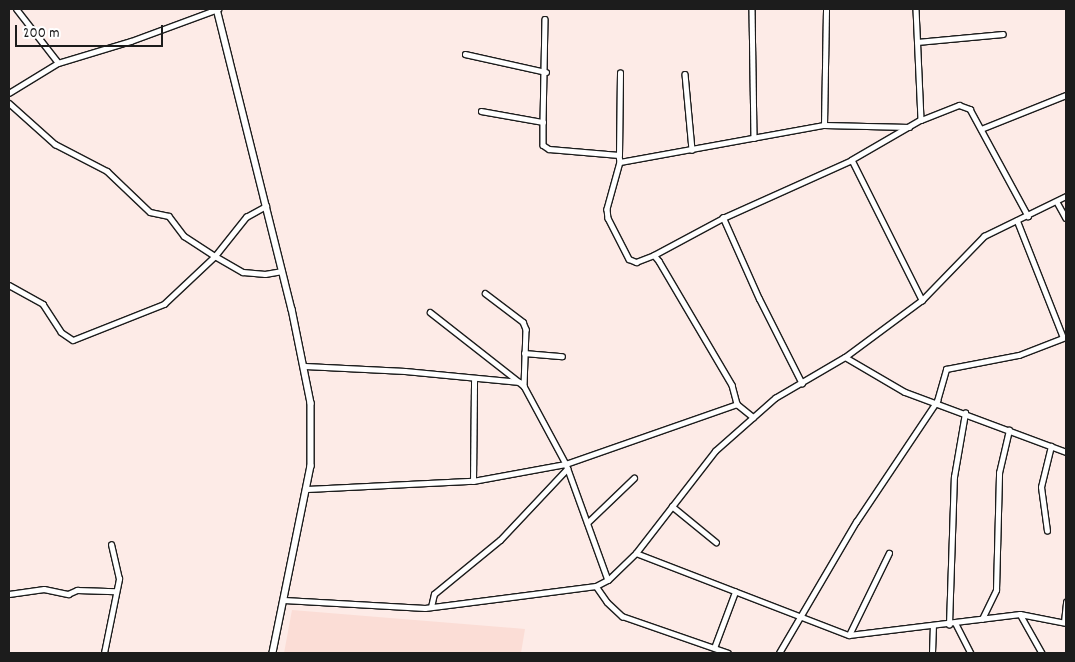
<!DOCTYPE html>
<style>
body{margin:0}
#map{position:relative;width:1075px;height:662px;overflow:hidden;background:#fdebe7;font-family:Dekko,sans-serif}
div>[style]{position:absolute}
[style*='--x']{left:calc(var(--x)*1px);top:calc(var(--y)*1px);width:calc(var(--w)*1px);rotate:calc(var(--a)*1deg)}
.built>*{inset:0;background:#fbddd6}
.roads{filter:drop-shadow(1px 0 #1c1c1c) drop-shadow(-1px 0 #1c1c1c) drop-shadow(0 1px #1c1c1c) drop-shadow(0 -1px #1c1c1c)}
.minor>*{height:4.5px;margin:-2.25px;padding:0 2.25px;transform-origin:2.25px;border-radius:2.25px;background:#fff}
.secondary>*{height:5.5px;margin:-2.75px;padding:0 2.75px;transform-origin:2.75px;border-radius:2.75px;background:#fff}
span{translate:-50% -50%;white-space:nowrap;text-align:center;line-height:1.15;-webkit-text-stroke:5px #fff;paint-order:stroke}
.frame{position:absolute;inset:0;border:10px solid #1c1c1c;pointer-events:none}
.scale{position:absolute;left:15px;top:25px;width:148px;height:22px;box-sizing:border-box;border:2px solid #1c1c1c;border-top:0;padding-left:6px;font-size:15px;line-height:18px;white-space:nowrap;color:#1c1c1c;-webkit-text-stroke:4px #fff;paint-order:stroke}
</style>
<div id="map">
<div class="built">
<i style="clip-path:polygon(292px 610px,525px 629px,521px 653px,284px 653px)"></i>
</div>
<div class="roads">
<div class="minor">
<i style="--x:752;--y:9;--w:129;--a:89.1"></i>
<i style="--x:916;--y:9;--w:111;--a:87.4"></i>
<i style="--x:921;--y:120;--w:80;--a:149.9"></i>
<i style="--x:852;--y:160;--w:157;--a:63.4"></i>
<i style="--x:545;--y:19;--w:103;--a:91.1"></i>
<i style="--x:543;--y:122;--w:23;--a:90"></i>
<i style="--x:543;--y:145;--w:7;--a:34"></i>
<i style="--x:549;--y:149;--w:70;--a:4.9"></i>
<i style="--x:619;--y:155;--w:7;--a:82"></i>
<i style="--x:620;--y:162;--w:207;--a:-10.3"></i>
<i style="--x:824;--y:125;--w:85;--a:1.3"></i>
<i style="--x:917;--y:42;--w:86;--a:-5.3"></i>
<i style="--x:465;--y:54;--w:83;--a:12.5"></i>
<i style="--x:58;--y:63;--w:76;--a:-16.8"></i>
<i style="--x:131;--y:41;--w:93;--a:-20.2"></i>
<i style="--x:685;--y:74;--w:76;--a:84.7"></i>
<i style="--x:9;--y:93;--w:57;--a:-31.5"></i>
<i style="--x:58;--y:63;--w:68;--a:-127.9"></i>
<i style="--x:9;--y:103;--w:62;--a:41.7"></i>
<i style="--x:55;--y:144;--w:59;--a:27.4"></i>
<i style="--x:107;--y:171;--w:59;--a:43.6"></i>
<i style="--x:150;--y:212;--w:19;--a:12"></i>
<i style="--x:169;--y:216;--w:25;--a:53"></i>
<i style="--x:184;--y:236;--w:37;--a:33"></i>
<i style="--x:215;--y:256;--w:50;--a:-51.5"></i>
<i style="--x:246;--y:217;--w:23;--a:-29"></i>
<i style="--x:481;--y:111;--w:63;--a:10.1"></i>
<i style="--x:921;--y:120;--w:41;--a:-21.5"></i>
<i style="--x:959;--y:105;--w:12;--a:20"></i>
<i style="--x:970;--y:109;--w:122;--a:61.5"></i>
<i style="--x:824;--y:125;--w:116;--a:-89"></i>
<i style="--x:981;--y:129;--w:92;--a:-21.8"></i>
<i style="--x:619;--y:155;--w:82;--a:-89.3"></i>
<i style="--x:620;--y:162;--w:49;--a:105.5"></i>
<i style="--x:607;--y:209;--w:9;--a:84"></i>
<i style="--x:608;--y:218;--w:46;--a:62.9"></i>
<i style="--x:629;--y:259;--w:8;--a:23"></i>
<i style="--x:636;--y:262;--w:19;--a:-21"></i>
<i style="--x:654;--y:255;--w:8;--a:50"></i>
<i style="--x:659;--y:261;--w:144;--a:59.5"></i>
<i style="--x:732;--y:385;--w:20;--a:75"></i>
<i style="--x:737;--y:404;--w:21;--a:39"></i>
<i style="--x:1057;--y:202;--w:18;--a:61"></i>
<i style="--x:654;--y:255;--w:78;--a:-28.2"></i>
<i style="--x:9;--y:285;--w:39;--a:29"></i>
<i style="--x:43;--y:304;--w:33;--a:57"></i>
<i style="--x:61;--y:332;--w:14;--a:34"></i>
<i style="--x:73;--y:340;--w:98;--a:-21.6"></i>
<i style="--x:164;--y:304;--w:70;--a:-43.3"></i>
<i style="--x:215;--y:256;--w:32;--a:30"></i>
<i style="--x:243;--y:272;--w:22;--a:5"></i>
<i style="--x:265;--y:274;--w:17;--a:-10"></i>
<i style="--x:485;--y:293;--w:48;--a:37.3"></i>
<i style="--x:523;--y:322;--w:8;--a:67"></i>
<i style="--x:526;--y:329;--w:57;--a:92"></i>
<i style="--x:524;--y:386;--w:89;--a:61.7"></i>
<i style="--x:566;--y:464;--w:123;--a:70.1"></i>
<i style="--x:430;--y:312;--w:112;--a:38.1"></i>
<i style="--x:524;--y:353;--w:38;--a:5"></i>
<i style="--x:845;--y:357;--w:69;--a:30.3"></i>
<i style="--x:905;--y:392;--w:172;--a:20.4"></i>
<i style="--x:305;--y:366;--w:100;--a:2.9"></i>
<i style="--x:405;--y:371;--w:115;--a:5.5"></i>
<i style="--x:519;--y:382;--w:6;--a:39"></i>
<i style="--x:802;--y:384;--w:95;--a:-116.8"></i>
<i style="--x:759;--y:299;--w:89;--a:-114"></i>
<i style="--x:723;--y:218;--w:141;--a:-24.2"></i>
<i style="--x:473;--y:481;--w:101;--a:-89.4"></i>
<i style="--x:307;--y:489;--w:166;--a:-2.8"></i>
<i style="--x:473;--y:481;--w:95;--a:-10.4"></i>
<i style="--x:566;--y:464;--w:181;--a:-19.3"></i>
<i style="--x:672;--y:506;--w:57;--a:39.3"></i>
<i style="--x:587;--y:523;--w:65;--a:-43.8"></i>
<i style="--x:1047;--y:531;--w:44;--a:-97.8"></i>
<i style="--x:1041;--y:487;--w:42;--a:-76.3"></i>
<i style="--x:636;--y:553;--w:228;--a:21.1"></i>
<i style="--x:849;--y:635;--w:172;--a:-7"></i>
<i style="--x:1020;--y:614;--w:47;--a:11.1"></i>
<i style="--x:596;--y:586;--w:19;--a:55"></i>
<i style="--x:607;--y:602;--w:21;--a:43"></i>
<i style="--x:622;--y:616;--w:112;--a:19.2"></i>
<i style="--x:9;--y:594;--w:35;--a:-8"></i>
<i style="--x:44;--y:589;--w:25;--a:12"></i>
<i style="--x:68;--y:594;--w:10;--a:-24"></i>
<i style="--x:77;--y:590;--w:38;--a:2"></i>
<i style="--x:284;--y:600;--w:141;--a:3.2"></i>
<i style="--x:425;--y:608;--w:172;--a:-7.3"></i>
<i style="--x:596;--y:586;--w:13;--a:-27"></i>
<i style="--x:608;--y:580;--w:39;--a:-44"></i>
<i style="--x:636;--y:553;--w:129;--a:-52.2"></i>
<i style="--x:715;--y:451;--w:80;--a:-41.5"></i>
<i style="--x:775;--y:398;--w:81;--a:-30.4"></i>
<i style="--x:845;--y:357;--w:96;--a:-36.5"></i>
<i style="--x:922;--y:300;--w:89;--a:-45.9"></i>
<i style="--x:984;--y:236;--w:91;--a:-26"></i>
<i style="--x:431;--y:607;--w:13;--a:-77"></i>
<i style="--x:434;--y:594;--w:85;--a:-39.3"></i>
<i style="--x:500;--y:540;--w:98;--a:-46.7"></i>
<i style="--x:1020;--y:614;--w:45;--a:60.6"></i>
<i style="--x:982;--y:619;--w:32;--a:-64"></i>
<i style="--x:996;--y:590;--w:117;--a:-88.5"></i>
<i style="--x:999;--y:473;--w:44;--a:-76.9"></i>
<i style="--x:1064;--y:622;--w:20;--a:-84"></i>
<i style="--x:956;--y:624;--w:33;--a:63"></i>
<i style="--x:949;--y:625;--w:148;--a:-88.1"></i>
<i style="--x:954;--y:477;--w:65;--a:-80.2"></i>
<i style="--x:849;--y:635;--w:91;--a:-64"></i>
<i style="--x:714;--y:648;--w:60;--a:-69.4"></i>
<i style="--x:104;--y:653;--w:76;--a:-78.5"></i>
<i style="--x:119;--y:579;--w:35;--a:-103"></i>
<i style="--x:779;--y:653;--w:152;--a:-59.6"></i>
<i style="--x:856;--y:522;--w:146;--a:-56.2"></i>
<i style="--x:937;--y:401;--w:33;--a:-74"></i>
<i style="--x:946;--y:369;--w:74;--a:-10.9"></i>
<i style="--x:1019;--y:355;--w:47;--a:-21.1"></i>
<i style="--x:1063;--y:338;--w:126;--a:-111.5"></i>
<i style="--x:932;--y:653;--w:26;--a:-88"></i>
</div>
<div class="secondary">
<i style="--x:217;--y:9;--w:309;--a:76"></i>
<i style="--x:292;--y:309;--w:96;--a:78.6"></i>
<i style="--x:311;--y:403;--w:63;--a:90"></i>
<i style="--x:311;--y:466;--w:191;--a:101.5"></i>
</div>
</div>
<div class="frame"></div>
<div class="scale">200 m</div>
</div>
